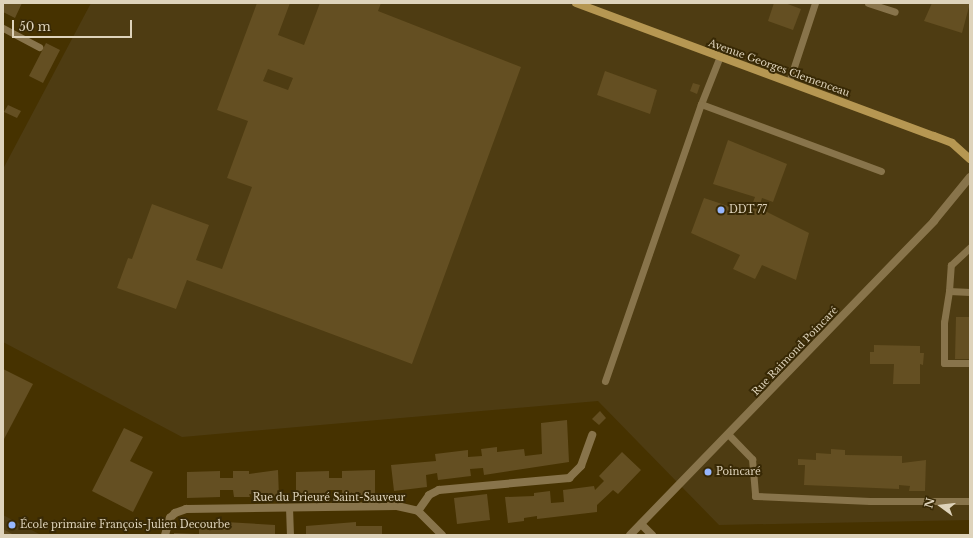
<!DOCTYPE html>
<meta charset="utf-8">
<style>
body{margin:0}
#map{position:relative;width:973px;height:538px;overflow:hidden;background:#463200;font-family:"Libre Baskerville",serif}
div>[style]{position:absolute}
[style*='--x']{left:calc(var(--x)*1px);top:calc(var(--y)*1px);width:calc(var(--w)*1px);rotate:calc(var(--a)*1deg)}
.built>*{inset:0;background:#4e3c12}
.building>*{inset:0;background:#644f22}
.lane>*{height:7px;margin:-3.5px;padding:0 3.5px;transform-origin:3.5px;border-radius:3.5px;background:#88744b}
.street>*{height:8px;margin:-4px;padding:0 4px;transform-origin:4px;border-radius:4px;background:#88744b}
.secondary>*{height:8px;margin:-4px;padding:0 4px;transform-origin:4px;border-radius:4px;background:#b69752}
.dots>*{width:11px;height:11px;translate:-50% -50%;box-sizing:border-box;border:2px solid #382905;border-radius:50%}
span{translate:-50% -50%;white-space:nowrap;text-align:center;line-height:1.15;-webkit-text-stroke:4px #382905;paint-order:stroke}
.street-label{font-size:10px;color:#ded3bb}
.poi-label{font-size:10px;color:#ded3bb}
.left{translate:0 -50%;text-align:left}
.frame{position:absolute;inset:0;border:4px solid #ded3bb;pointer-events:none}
.north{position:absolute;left:921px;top:486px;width:40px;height:40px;-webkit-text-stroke:3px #382905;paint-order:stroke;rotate:285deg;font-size:11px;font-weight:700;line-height:16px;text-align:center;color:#ded3bb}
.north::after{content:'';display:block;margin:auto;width:14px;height:18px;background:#ded3bb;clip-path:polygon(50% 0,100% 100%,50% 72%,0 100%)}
.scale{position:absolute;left:12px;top:20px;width:120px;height:18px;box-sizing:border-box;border:2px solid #ded3bb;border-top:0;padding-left:5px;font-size:12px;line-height:14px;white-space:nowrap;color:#ded3bb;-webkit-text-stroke:3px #382905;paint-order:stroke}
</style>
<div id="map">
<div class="built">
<i style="clip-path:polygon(91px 3px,970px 3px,970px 520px,719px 525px,598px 401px,182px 437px,3px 342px,3px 169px)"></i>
<i style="clip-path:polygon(3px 515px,41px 535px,3px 535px)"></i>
</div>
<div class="building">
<i style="clip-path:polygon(3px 3px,22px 3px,15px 18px,3px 12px)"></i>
<i style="clip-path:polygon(evenodd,257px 3px,290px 3px,278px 35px,304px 45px,320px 3px,381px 3px,378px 11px,521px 67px,412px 364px,187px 280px,176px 309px,117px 288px,128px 258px,132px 259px,152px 204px,209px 225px,196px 260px,222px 269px,252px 187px,227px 178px,248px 121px,217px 110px,257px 3px,268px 69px,293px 78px,288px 90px,263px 81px,268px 69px)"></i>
<i style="clip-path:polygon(774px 3px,785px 3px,801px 9px,793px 30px,768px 21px)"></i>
<i style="clip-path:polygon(932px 3px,970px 3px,962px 33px,924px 21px)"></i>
<i style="clip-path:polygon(46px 43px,60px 50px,43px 83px,29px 76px)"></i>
<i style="clip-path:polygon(605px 71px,657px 90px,650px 114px,597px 95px)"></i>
<i style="clip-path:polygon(693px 83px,700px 85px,697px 94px,690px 91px)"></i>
<i style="clip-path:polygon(8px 105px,21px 111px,17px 118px,4px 112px)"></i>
<i style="clip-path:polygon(728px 140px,787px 164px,773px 202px,762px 198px,759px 208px,809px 233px,796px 280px,762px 265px,755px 279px,733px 269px,740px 255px,691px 233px,704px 198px,749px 213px,755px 197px,713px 184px)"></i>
<i style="clip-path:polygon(956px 317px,970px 317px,970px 359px,955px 359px)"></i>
<i style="clip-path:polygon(874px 345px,920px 346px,920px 353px,924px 353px,923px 365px,920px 364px,920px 384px,893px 384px,894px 364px,870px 364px,870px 352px,874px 352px)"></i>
<i style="clip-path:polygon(3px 369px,33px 384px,3px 441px)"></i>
<i style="clip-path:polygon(600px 411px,606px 418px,599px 425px,592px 419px)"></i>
<i style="clip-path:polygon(567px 420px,569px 462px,484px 475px,483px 468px,470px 469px,471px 476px,438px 480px,437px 473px,426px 475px,427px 487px,394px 491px,391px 465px,436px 461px,435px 454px,468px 450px,468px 457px,482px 456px,481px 449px,497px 447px,497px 452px,524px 449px,525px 456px,542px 454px,541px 423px)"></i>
<i style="clip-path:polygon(124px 428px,143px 437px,130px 461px,153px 472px,133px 512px,92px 491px)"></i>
<i style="clip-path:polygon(831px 449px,845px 450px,845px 455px,902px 456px,902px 463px,926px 460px,925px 491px,909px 491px,910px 486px,899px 485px,899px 489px,804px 485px,805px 465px,798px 465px,798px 459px,816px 460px,816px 453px,831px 454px)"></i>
<i style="clip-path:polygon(622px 452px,641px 470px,618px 494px,613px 490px,597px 505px,597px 512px,537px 519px,537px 516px,524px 518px,524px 521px,508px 523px,505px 497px,534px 496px,534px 493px,550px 491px,551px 503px,564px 502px,563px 490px,594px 486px,595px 490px,604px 481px,599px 476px)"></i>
<i style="clip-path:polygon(278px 470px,279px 497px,249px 494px,250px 497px,234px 497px,233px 490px,220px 490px,220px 497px,187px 498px,187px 472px,220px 471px,220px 478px,233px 478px,233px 471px,249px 471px,249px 474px)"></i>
<i style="clip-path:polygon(375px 470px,375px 497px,342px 497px,342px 490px,329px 490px,329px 497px,296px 498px,296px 472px,329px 471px,329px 478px,342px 478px,342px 471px)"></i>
<i style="clip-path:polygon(487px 494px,490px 520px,457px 524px,454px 498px)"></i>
<i style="clip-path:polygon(225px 522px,275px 525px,275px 535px,199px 535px,199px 525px,225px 525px)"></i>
<i style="clip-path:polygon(356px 522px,356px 526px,382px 526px,382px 535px,306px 535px,306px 526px)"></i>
<i style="clip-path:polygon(3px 529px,14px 535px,3px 535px)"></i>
<i style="clip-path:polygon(174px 533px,195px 534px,195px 535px,174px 535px)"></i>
</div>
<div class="lane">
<i style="--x:868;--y:3;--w:28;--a:18"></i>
<i style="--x:3;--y:28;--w:41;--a:27.8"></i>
<i style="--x:720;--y:56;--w:52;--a:111.6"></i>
<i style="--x:701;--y:104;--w:192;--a:20.4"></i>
<i style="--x:789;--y:82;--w:83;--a:-71.8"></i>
<i style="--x:949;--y:291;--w:26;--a:-86"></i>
<i style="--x:951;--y:265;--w:26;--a:-43"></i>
<i style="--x:970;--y:292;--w:21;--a:-177"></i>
<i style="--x:949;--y:291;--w:31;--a:99"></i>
<i style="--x:944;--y:322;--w:41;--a:90"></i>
<i style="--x:944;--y:363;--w:26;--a:0"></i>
<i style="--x:605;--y:381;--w:293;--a:-70.9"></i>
<i style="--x:728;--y:434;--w:35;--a:46"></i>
<i style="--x:752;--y:459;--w:37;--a:85"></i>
<i style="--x:755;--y:496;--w:115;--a:2.5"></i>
<i style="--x:870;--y:501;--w:100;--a:0"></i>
<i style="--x:289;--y:507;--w:28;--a:88"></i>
</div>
<div class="street">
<i style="--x:418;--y:511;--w:19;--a:-55"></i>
<i style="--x:429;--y:495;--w:11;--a:-27"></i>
<i style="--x:439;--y:490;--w:131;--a:-5.3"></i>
<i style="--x:569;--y:478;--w:17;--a:-45"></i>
<i style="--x:581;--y:466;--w:33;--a:-70"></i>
<i style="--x:418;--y:511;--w:34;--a:45"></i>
<i style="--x:641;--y:524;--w:16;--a:45"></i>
<i style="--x:165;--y:535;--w:18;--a:-74"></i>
<i style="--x:170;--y:518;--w:7;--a:-45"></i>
<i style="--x:175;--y:513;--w:12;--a:-20"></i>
<i style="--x:186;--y:509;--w:211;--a:-0.8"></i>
<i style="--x:397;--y:506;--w:22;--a:13"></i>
<i style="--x:630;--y:535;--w:437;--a:-45.9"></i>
<i style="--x:934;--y:221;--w:57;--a:-50.7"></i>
</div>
<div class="secondary">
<i style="--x:576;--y:3;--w:382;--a:20.4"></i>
<i style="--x:934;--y:136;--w:19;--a:21"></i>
<i style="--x:952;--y:143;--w:24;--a:42"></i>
</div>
<div class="dots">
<i style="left:721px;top:210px;background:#96b6fd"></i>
<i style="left:708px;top:472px;background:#96b6fd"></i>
<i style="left:12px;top:525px;background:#96b6fd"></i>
</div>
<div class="street-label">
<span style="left:779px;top:68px;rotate:20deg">Avenue Georges Clemenceau</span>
<span style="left:795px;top:351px;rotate:-46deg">Rue Raimond Poincaré</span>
<span style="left:329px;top:498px">Rue du Prieuré Saint-Sauveur</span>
</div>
<div class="poi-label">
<span class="left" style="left:729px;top:210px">DDT 77</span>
<span class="left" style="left:716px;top:472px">Poincaré</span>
<span class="left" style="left:20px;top:525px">École primaire François-Julien Decourbe</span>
</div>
<div class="frame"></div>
<div class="north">N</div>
<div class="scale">50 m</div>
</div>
